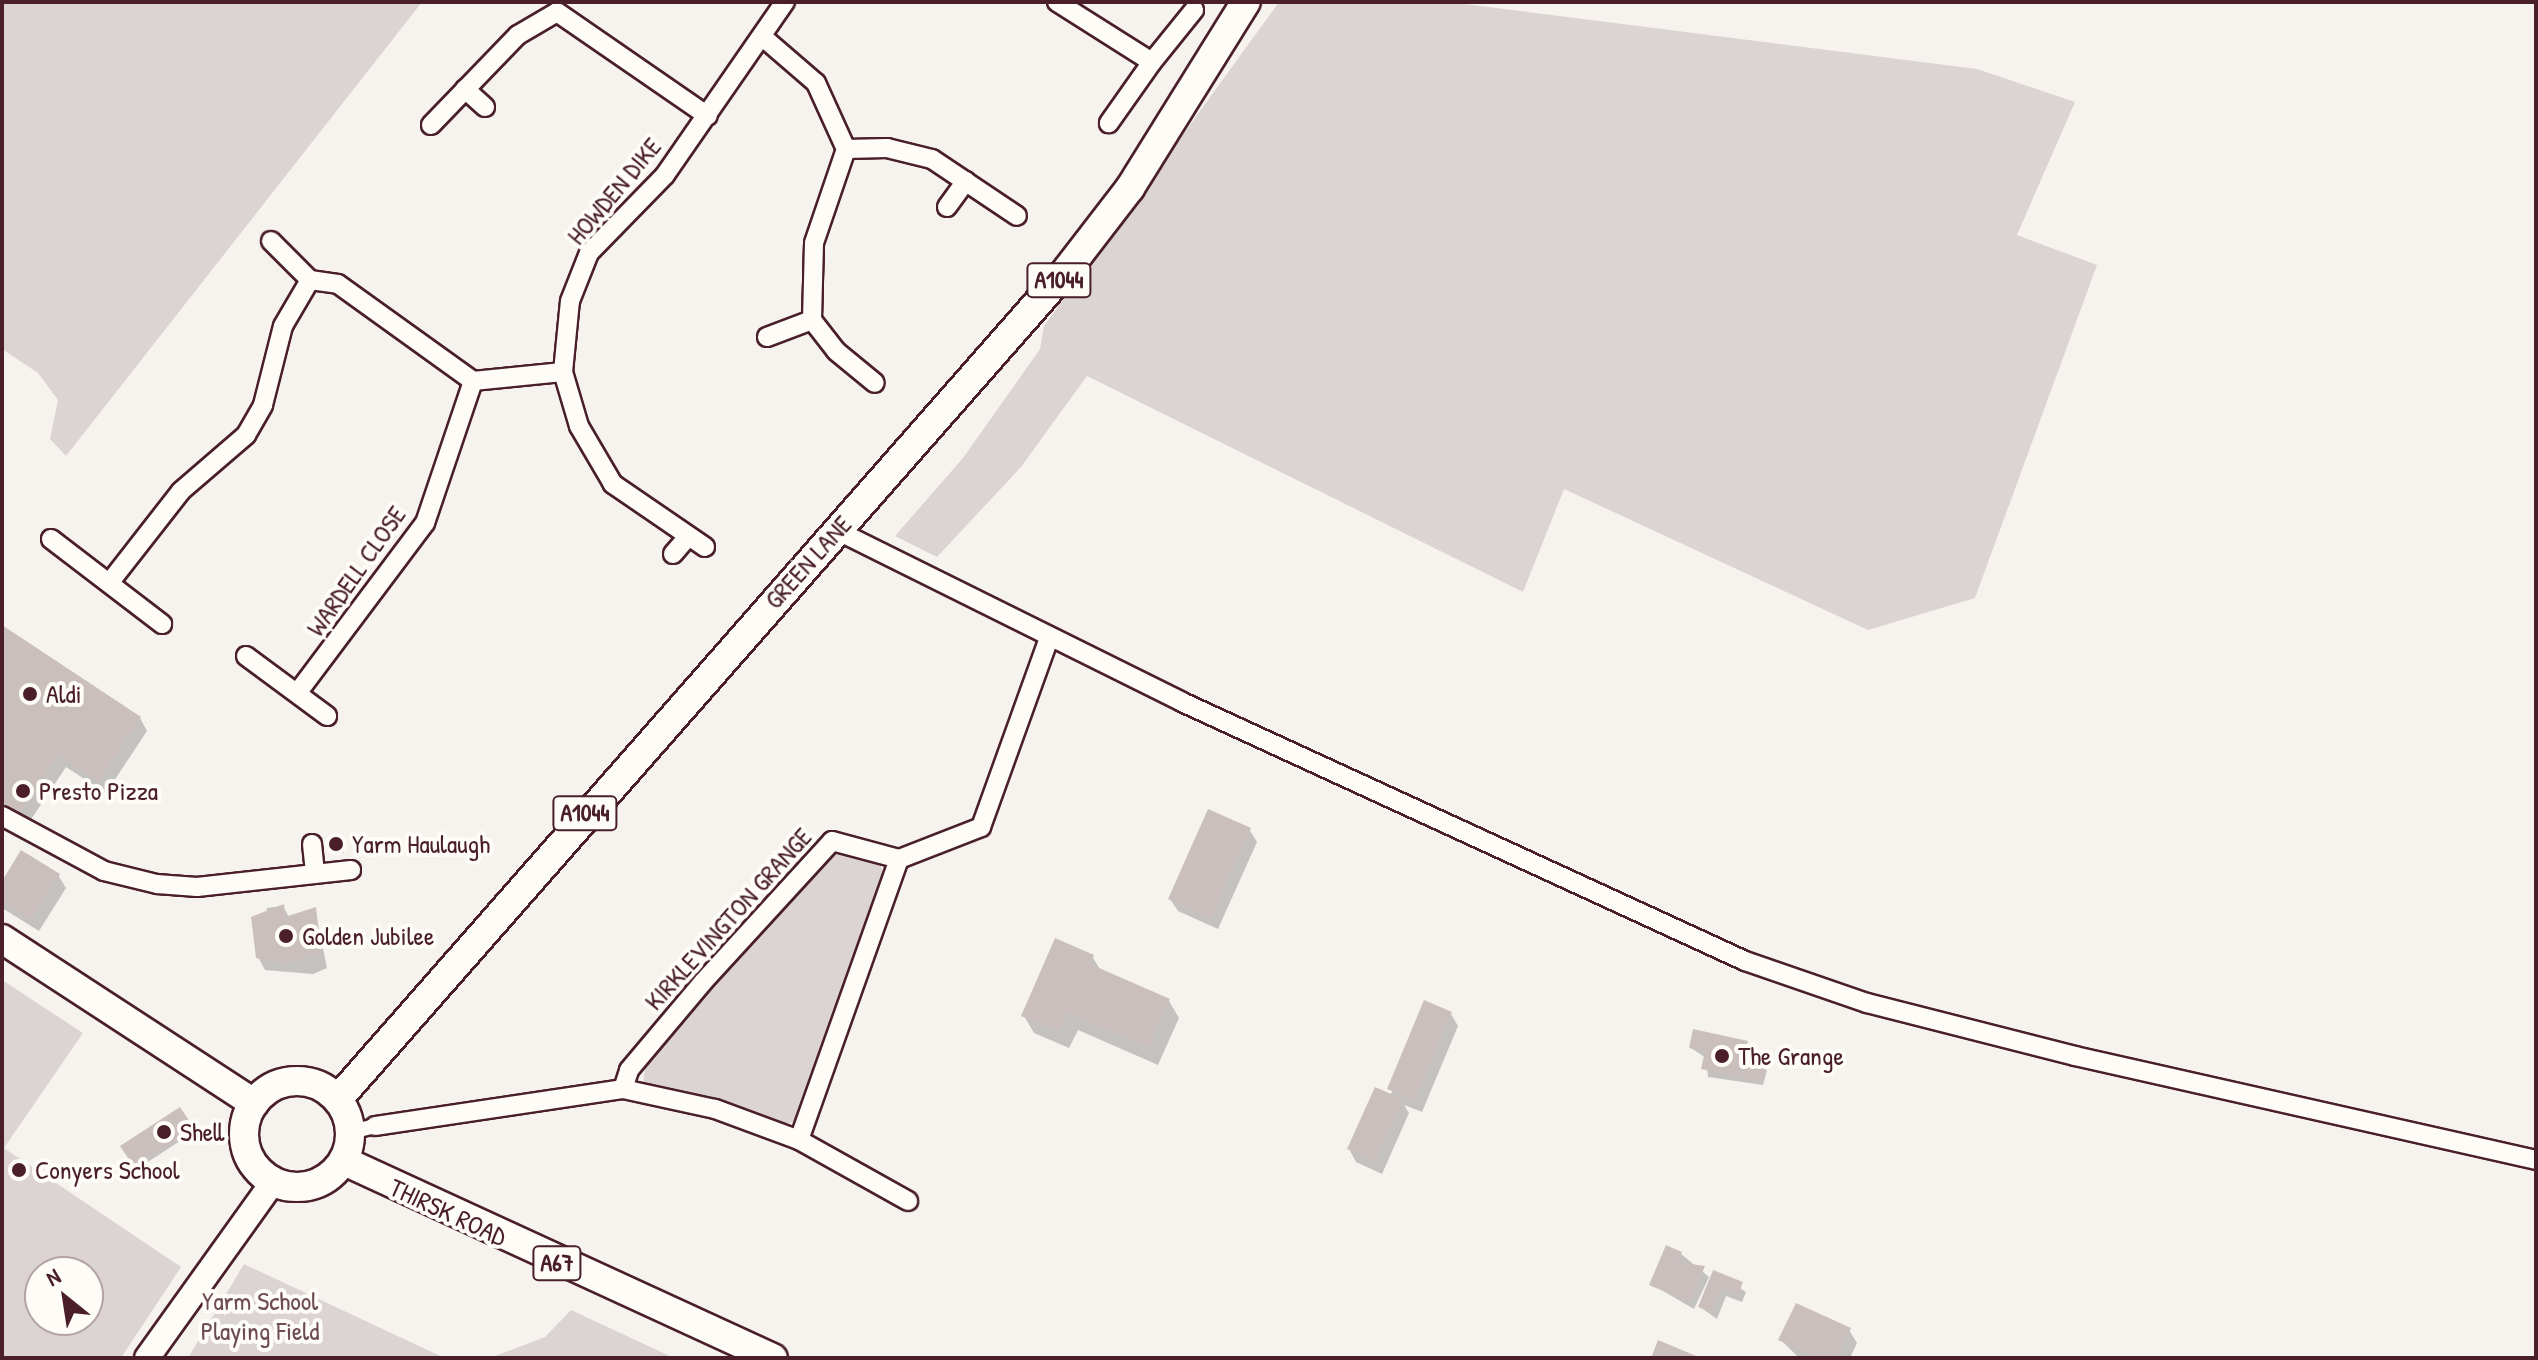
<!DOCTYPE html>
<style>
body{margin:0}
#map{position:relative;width:2538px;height:1360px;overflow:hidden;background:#f6f3ef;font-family:"Patrick Hand",sans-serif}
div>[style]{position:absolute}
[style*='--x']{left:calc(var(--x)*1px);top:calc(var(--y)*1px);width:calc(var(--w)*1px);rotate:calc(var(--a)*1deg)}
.green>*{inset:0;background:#dcd4d2}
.shadow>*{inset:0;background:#0003}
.building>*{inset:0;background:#cbbfbe}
.roads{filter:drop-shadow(2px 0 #4a1f2b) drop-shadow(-2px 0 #4a1f2b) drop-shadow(0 2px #4a1f2b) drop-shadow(0 -2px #4a1f2b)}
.pedestrian>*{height:14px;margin:-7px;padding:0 7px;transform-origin:7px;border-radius:7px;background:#fdfcf7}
.minor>*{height:18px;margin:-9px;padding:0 9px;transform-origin:9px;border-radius:9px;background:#fdfcf7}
.secondary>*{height:24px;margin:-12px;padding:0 12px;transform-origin:12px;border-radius:12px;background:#fdfcf7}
.primary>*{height:28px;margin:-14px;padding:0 14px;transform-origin:14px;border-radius:14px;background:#fdfcf7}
.primary>.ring{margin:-14px;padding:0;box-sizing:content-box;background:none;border:28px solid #fdfcf7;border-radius:50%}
.dots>*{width:22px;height:22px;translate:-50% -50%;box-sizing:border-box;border:4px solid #fdfcf7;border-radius:50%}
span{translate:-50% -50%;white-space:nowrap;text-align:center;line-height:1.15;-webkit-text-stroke:8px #fdfcf7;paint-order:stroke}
.shield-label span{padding:2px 6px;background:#fdfcf7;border:2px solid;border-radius:6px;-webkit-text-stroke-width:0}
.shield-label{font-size:24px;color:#4a1f2b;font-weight:700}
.street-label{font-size:26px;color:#4a1f2b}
.poi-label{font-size:26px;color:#4a1f2b}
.left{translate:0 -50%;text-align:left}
.park-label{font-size:26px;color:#6e4c55}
.frame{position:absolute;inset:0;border:4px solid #4a1f2b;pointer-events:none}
.north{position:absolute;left:24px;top:1256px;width:80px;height:80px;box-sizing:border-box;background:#fdfcf7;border:2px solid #b5a4a5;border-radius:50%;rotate:330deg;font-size:22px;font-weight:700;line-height:32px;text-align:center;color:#4a1f2b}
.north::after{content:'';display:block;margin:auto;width:28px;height:36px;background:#4a1f2b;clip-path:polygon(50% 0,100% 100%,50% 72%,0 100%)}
</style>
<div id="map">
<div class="green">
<i style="clip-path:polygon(2px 2px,422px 2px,66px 456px,50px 439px,58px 400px,38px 373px,2px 349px)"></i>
<i style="clip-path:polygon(1279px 2px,1449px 2px,1977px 69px,2075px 102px,2017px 235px,2097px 265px,1975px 598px,1868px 630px,1564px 489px,1523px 592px,1087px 376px,1021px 467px,937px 557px,895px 536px,963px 458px,1040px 349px,1044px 326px)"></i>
<i style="clip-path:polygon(835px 848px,878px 860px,885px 877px,797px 1121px,779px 1126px,643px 1084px,646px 1059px)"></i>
<i style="clip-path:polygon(evenodd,2px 980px,83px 1033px,4px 1148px,181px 1267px,121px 1358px,2px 1358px,2px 980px,88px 1272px,88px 1320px,40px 1320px,40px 1272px,88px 1272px)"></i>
<i style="clip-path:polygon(244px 1264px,436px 1354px,447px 1358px,188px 1358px)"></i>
<i style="clip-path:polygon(571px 1310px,674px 1358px,675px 1358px,490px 1358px,545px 1337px)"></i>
</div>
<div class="shadow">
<i style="clip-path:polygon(2px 627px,140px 718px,147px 731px,106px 793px,66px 767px,28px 824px,2px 807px)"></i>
<i style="clip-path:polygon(1249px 829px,1257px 842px,1218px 929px,1178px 911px,1170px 899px)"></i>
<i style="clip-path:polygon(343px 842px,344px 853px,333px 854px,331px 851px)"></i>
<i style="clip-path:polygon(58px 875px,66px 888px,39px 931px,2px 908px,2px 885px)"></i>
<i style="clip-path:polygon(283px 906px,289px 917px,315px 909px,327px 968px,313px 974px,265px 970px,258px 957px,267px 908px)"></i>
<i style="clip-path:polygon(1092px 956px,1101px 971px,1169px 1001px,1179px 1018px,1158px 1065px,1078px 1030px,1069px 1048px,1034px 1033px,1024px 1016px)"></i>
<i style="clip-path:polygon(1451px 1014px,1458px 1026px,1422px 1112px,1404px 1105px,1409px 1113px,1382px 1174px,1356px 1162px,1349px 1149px)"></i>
<i style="clip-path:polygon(1746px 1043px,1748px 1063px,1767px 1070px,1763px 1085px,1708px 1077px,1706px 1058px,1691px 1048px)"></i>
<i style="clip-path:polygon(179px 1110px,194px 1132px,137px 1169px,123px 1147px)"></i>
<i style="clip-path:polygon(1680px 1253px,1709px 1277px,1694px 1309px,1651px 1284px)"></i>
<i style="clip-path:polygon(1714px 1272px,1746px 1292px,1742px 1302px,1726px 1296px,1717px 1319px,1700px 1307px)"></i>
<i style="clip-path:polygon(1849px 1330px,1857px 1343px,1850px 1358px,1799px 1358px,1781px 1340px)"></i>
</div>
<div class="building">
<i style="clip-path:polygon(2px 625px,141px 717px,98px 782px,58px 755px,20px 813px,2px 801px)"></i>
<i style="clip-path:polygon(1208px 809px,1251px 828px,1211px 918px,1168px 899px)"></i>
<i style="clip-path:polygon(342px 836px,344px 850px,329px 852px,328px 838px)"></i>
<i style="clip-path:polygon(21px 850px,60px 874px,31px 920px,2px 902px,2px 881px)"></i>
<i style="clip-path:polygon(284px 904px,285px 917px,316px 907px,321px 954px,286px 964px,256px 958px,251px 917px)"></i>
<i style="clip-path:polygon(1055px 938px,1094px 955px,1090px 964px,1170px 999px,1149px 1048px,1068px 1013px,1060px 1032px,1021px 1016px)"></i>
<i style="clip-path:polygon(1424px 1000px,1452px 1012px,1415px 1101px,1387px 1089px)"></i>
<i style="clip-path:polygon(1693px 1029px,1748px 1041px,1740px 1077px,1701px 1069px,1705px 1051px,1689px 1048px)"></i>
<i style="clip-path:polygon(1746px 1060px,1766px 1065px,1762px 1083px,1742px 1078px)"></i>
<i style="clip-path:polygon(1375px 1087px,1403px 1099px,1375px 1162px,1347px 1149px)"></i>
<i style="clip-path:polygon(180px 1107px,194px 1128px,134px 1167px,120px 1146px)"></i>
<i style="clip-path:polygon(1666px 1245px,1682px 1252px,1677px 1262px,1705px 1266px,1690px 1302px,1649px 1285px)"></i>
<i style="clip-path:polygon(1713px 1270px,1743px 1282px,1738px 1295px,1722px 1289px,1712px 1312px,1698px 1307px)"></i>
<i style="clip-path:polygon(1796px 1303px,1851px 1328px,1837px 1358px,1817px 1358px,1778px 1340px)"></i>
<i style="clip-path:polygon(1658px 1340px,1701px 1358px,1651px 1358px)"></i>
</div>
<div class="roads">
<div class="pedestrian">
<i style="--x:351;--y:1132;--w:25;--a:-14"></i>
</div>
<div class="minor">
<i style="--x:1057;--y:2;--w:112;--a:32.3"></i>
<i style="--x:1152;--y:62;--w:75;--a:125.2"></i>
<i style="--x:765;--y:39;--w:67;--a:40.8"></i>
<i style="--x:816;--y:83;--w:72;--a:65.6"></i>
<i style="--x:846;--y:149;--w:99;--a:108.8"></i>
<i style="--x:814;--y:243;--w:77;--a:91.5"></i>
<i style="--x:812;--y:320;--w:39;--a:52"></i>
<i style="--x:836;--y:351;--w:50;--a:39.4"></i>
<i style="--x:1152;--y:62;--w:67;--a:-51.1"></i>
<i style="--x:465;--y:89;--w:27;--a:42"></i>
<i style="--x:431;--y:125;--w:125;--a:-46"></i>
<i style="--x:518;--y:35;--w:45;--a:-30.5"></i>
<i style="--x:557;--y:12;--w:183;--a:34.6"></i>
<i style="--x:846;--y:149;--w:41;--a:-1.4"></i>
<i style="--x:887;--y:148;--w:46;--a:13.7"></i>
<i style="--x:932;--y:159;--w:102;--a:33.8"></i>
<i style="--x:947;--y:207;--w:32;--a:-54"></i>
<i style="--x:271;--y:241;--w:55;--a:45"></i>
<i style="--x:767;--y:337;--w:48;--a:-20.7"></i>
<i style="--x:836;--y:530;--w:386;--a:26.4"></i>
<i style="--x:1182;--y:702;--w:620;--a:24.7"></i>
<i style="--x:1745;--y:961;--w:129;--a:19"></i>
<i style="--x:1867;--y:1003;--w:215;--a:14.3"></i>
<i style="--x:2075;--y:1056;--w:473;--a:12.7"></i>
<i style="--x:51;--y:539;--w:140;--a:37.4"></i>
<i style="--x:705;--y:547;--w:112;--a:-145.6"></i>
<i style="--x:613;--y:484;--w:67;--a:-120.4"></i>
<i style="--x:579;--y:426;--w:56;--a:-106.5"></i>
<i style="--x:563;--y:372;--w:71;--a:-84.4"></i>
<i style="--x:570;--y:301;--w:52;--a:-68.4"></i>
<i style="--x:589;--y:253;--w:109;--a:-45.7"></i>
<i style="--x:665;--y:175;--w:211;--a:-55.3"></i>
<i style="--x:673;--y:554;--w:23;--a:-49"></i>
<i style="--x:110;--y:582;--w:115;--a:-52"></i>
<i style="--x:181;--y:491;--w:86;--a:-40.7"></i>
<i style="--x:246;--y:435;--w:34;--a:-60"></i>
<i style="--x:263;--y:405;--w:81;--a:-75.8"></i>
<i style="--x:283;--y:326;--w:53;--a:-59.6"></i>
<i style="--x:310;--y:280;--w:28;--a:8"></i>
<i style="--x:338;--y:284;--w:166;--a:35.7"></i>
<i style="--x:473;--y:381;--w:90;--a:-5.7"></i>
<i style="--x:246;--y:656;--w:101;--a:36.5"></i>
<i style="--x:298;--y:692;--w:211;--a:-53.1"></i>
<i style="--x:425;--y:523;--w:150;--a:-71.3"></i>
<i style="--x:2;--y:816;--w:116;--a:28.3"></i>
<i style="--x:104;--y:871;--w:55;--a:13.8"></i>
<i style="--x:157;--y:884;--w:40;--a:4.3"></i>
<i style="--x:197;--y:887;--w:155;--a:-6.3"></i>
<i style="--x:312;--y:844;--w:30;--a:84"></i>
<i style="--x:899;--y:859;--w:298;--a:109.6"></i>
<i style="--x:799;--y:1140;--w:90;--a:-159.7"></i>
<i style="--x:715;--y:1109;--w:94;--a:-167.7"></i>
<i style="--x:623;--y:1089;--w:20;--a:-72"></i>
<i style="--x:629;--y:1070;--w:115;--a:-49.9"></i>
<i style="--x:703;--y:982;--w:191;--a:-47.5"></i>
<i style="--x:832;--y:841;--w:69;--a:15"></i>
<i style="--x:899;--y:859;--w:88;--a:-21.3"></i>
<i style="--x:981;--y:827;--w:201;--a:-70.2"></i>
<i style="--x:375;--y:1126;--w:251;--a:-8.5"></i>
<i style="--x:799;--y:1140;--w:125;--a:29.2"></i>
</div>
<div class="secondary">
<i style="--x:147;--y:1358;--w:216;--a:-54.4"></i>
</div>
<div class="primary">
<i style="--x:2;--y:939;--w:301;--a:33.1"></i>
<i class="ring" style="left:244px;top:1081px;width:78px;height:78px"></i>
<i style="--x:338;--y:1099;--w:1103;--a:-48.68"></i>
<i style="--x:1066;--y:271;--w:105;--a:-52.4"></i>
<i style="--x:1130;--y:188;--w:219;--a:-58.1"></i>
<i style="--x:344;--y:1161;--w:472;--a:24.7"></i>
</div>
</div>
<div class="dots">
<i style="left:30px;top:694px;background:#4a1f2b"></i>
<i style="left:23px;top:791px;background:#4a1f2b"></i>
<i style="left:336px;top:844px;background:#4a1f2b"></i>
<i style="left:286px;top:936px;background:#4a1f2b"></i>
<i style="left:1722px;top:1056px;background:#4a1f2b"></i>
<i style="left:164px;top:1132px;background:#4a1f2b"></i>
<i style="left:19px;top:1170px;background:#4a1f2b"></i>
</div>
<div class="shield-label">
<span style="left:1059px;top:280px">A1044</span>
<span style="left:585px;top:813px">A1044</span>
<span style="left:557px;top:1263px">A67</span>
</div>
<div class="street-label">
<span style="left:614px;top:191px;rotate:-50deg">HOWDEN DIKE</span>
<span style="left:808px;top:562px;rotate:-48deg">GREEN LANE</span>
<span style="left:356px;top:571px;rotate:-55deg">WARDELL CLOSE</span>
<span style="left:728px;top:919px;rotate:-48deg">KIRKLEVINGTON GRANGE</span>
<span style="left:448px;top:1212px;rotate:25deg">THIRSK ROAD</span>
</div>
<div class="poi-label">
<span class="left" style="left:46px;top:694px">Aldi</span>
<span class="left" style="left:39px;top:791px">Presto Pizza</span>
<span class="left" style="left:352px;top:844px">Yarm Haulaugh</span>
<span class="left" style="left:302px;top:936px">Golden Jubilee</span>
<span class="left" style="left:1738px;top:1056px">The Grange</span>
<span class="left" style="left:180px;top:1132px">Shell</span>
<span class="left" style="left:35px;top:1170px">Conyers School</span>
</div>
<div class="park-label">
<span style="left:260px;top:1316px">Yarm School<br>Playing Field</span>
</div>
<div class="frame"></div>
<div class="north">N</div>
</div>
